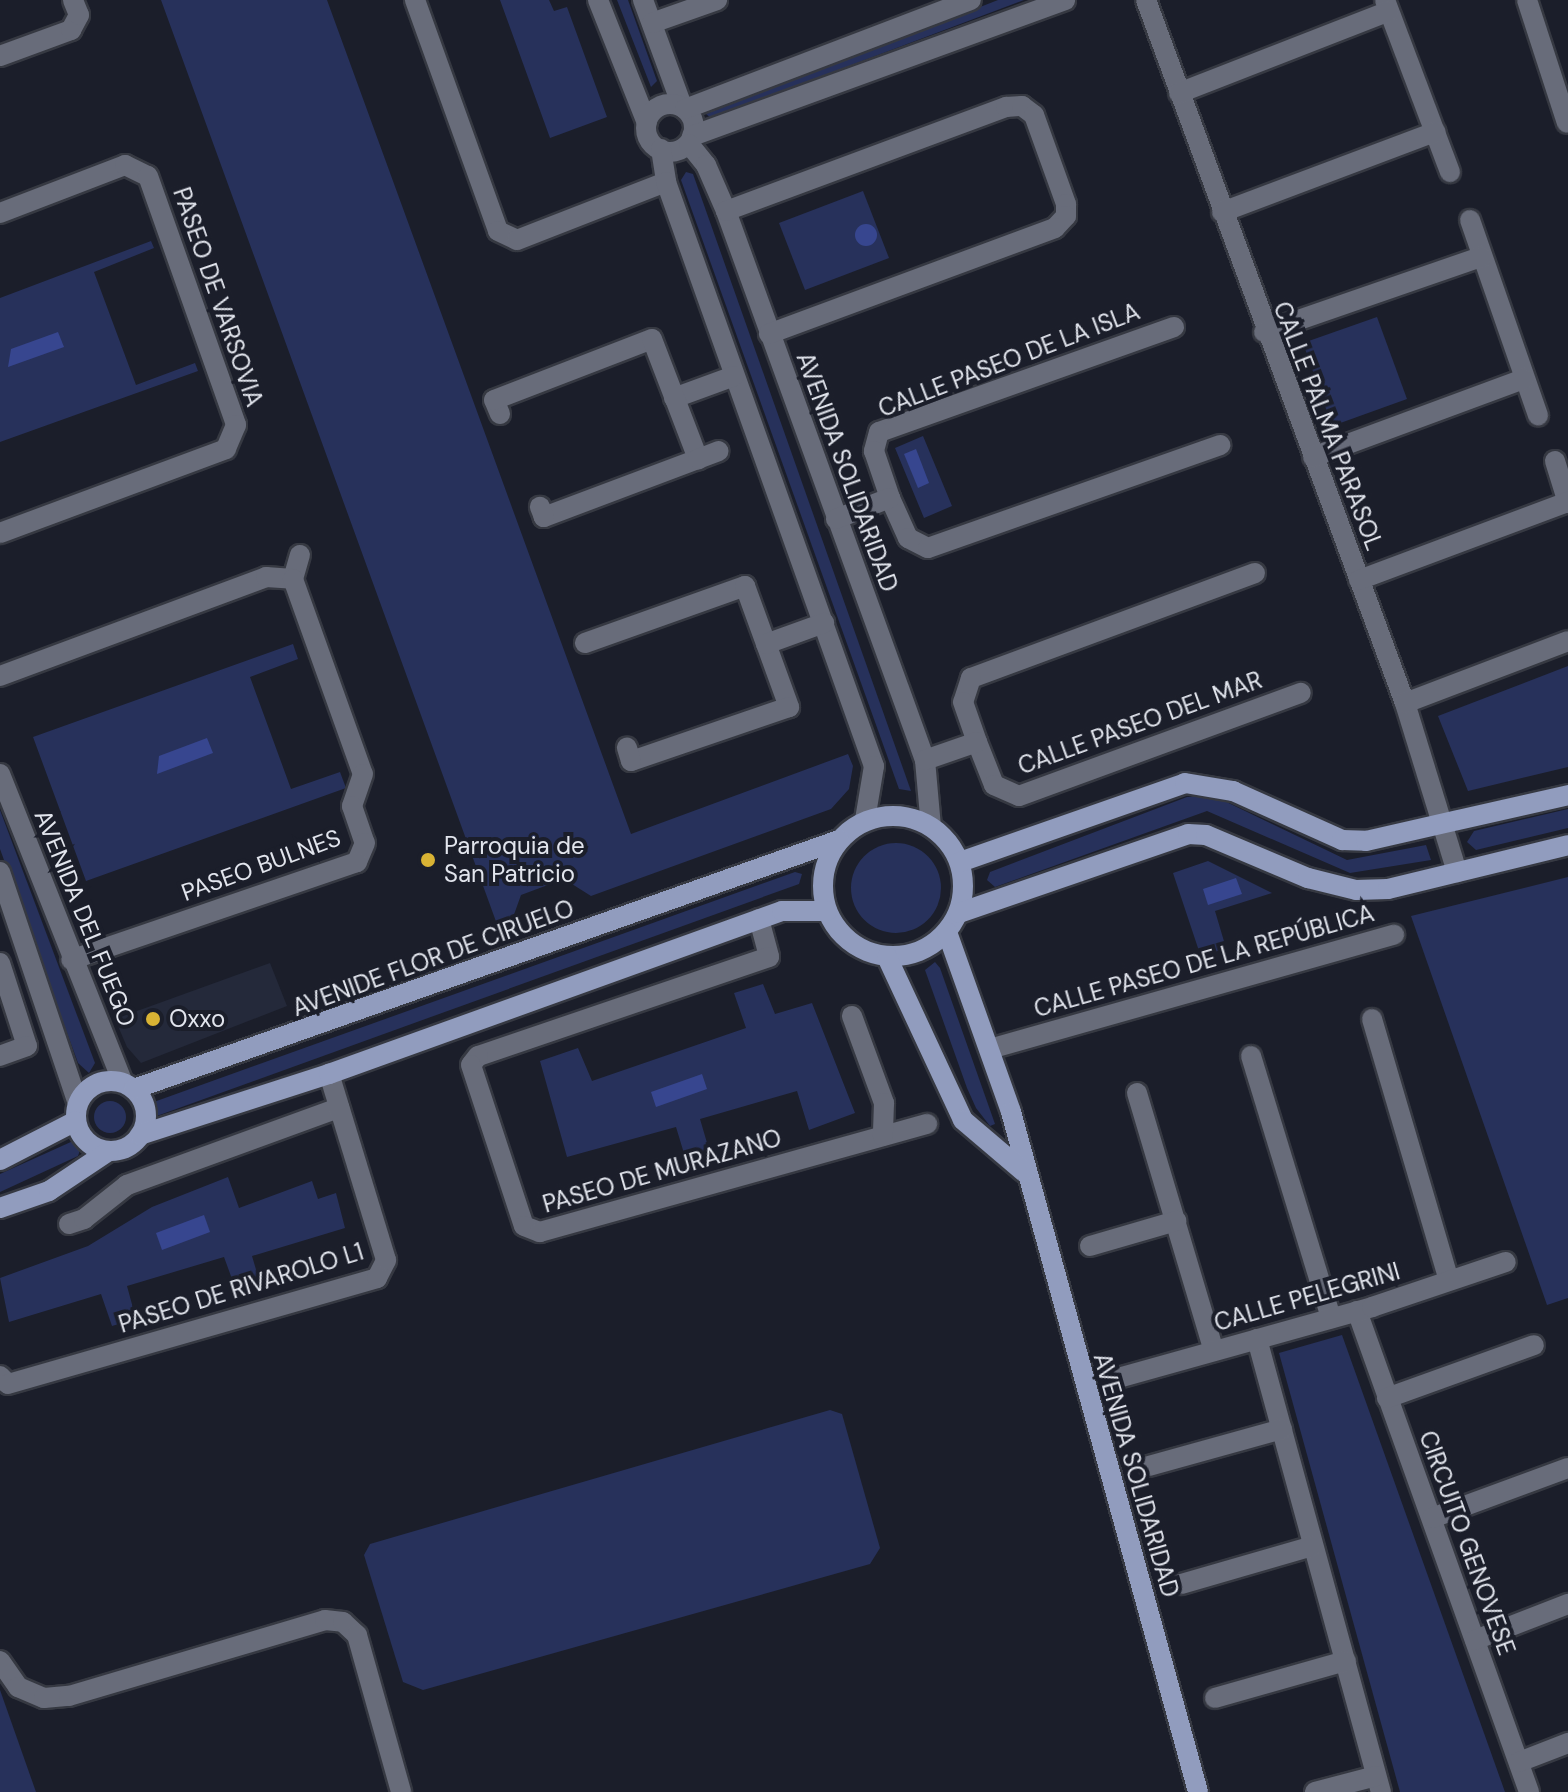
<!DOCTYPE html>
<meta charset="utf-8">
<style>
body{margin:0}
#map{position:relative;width:1568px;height:1792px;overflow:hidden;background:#1b1e2a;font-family:"DM Sans",sans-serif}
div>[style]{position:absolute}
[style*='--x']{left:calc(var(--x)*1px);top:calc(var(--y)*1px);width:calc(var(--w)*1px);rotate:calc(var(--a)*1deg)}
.built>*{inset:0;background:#24293a}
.green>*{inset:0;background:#27315b}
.round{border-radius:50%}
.water>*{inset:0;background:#37468f}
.roads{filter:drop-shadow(2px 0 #363942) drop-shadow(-2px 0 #363942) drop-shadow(0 2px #363942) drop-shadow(0 -2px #363942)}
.minor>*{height:20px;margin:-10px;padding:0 10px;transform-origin:10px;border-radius:10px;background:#686c7a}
.minor>.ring{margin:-10px;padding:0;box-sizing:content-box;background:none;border:20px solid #686c7a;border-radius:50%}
.major>*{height:20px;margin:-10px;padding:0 10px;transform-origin:10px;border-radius:10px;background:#919cbe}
.major>.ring{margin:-10px;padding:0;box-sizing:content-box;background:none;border:20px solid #919cbe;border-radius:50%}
.dots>*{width:22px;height:22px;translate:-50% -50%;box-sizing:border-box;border:4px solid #1b1e2a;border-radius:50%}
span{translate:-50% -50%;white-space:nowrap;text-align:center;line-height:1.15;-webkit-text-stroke:8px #1b1e2a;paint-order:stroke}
.street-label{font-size:24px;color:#e2e5ed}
.poi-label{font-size:24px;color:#e2e5ed}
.left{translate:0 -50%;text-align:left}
</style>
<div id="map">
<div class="built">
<i style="clip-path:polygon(270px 963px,287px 1006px,141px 1063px,127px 1047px,115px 1019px)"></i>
</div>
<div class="green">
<i style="clip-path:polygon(161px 0,327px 0,631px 834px,848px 754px,853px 766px,849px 789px,831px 809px,591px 896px,564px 879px,521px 895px,511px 923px,498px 927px)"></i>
<i style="clip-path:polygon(500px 0,549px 0,554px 11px,567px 7px,607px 117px,550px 138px)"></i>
<i style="clip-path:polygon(617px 0,628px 0,657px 81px,651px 87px)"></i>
<i style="clip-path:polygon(998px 0,1024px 0,711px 118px,706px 114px)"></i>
<i style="clip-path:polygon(686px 172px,693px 174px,911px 791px,899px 789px,681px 180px)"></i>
<i style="clip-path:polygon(863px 191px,889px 258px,805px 290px,779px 223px)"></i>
<i style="clip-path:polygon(151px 241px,154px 248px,94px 272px,136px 385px,195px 363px,198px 371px,0 442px,0 298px)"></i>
<i style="clip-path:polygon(1377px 317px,1407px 399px,1332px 426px,1303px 343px)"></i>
<i style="clip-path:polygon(923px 436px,952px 506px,924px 518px,895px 448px)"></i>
<i style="clip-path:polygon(293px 644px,298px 659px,250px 677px,291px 789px,340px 772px,346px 788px,86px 881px,33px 737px)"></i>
<i style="clip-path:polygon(1568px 666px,1568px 767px,1468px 791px,1438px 716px)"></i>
<i style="clip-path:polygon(1212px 795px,1347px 860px,1426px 845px,1431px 860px,1350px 873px,1207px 811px,995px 887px,987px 880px,990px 872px,1187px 797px)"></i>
<i style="clip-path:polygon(1568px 809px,1568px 828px,1476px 850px,1467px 842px,1474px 831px)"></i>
<i style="clip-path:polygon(0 810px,95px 1063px,89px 1073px,78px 1063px,0 849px)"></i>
<i class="round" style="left:851px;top:843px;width:90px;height:90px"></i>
<i style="clip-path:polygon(1208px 861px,1272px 893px,1215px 911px,1226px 948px,1201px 957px,1173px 873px)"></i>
<i style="clip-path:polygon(795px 872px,802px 874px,799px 884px,154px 1117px,149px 1114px,151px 1103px)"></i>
<i style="clip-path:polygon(1568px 877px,1568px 1298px,1547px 1305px,1411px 916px)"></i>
<i style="clip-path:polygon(935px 962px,940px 968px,995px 1124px,990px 1126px,976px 1108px,967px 1088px,925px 970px)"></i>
<i style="clip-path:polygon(763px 984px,775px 1014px,812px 1003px,855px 1113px,809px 1130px,797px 1091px,700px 1119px,710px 1153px,686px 1160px,676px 1127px,567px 1157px,540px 1061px,578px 1048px,592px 1081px,746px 1028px,734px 993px)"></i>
<i class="round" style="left:94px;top:1101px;width:32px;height:32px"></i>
<i style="clip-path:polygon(73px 1141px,81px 1147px,78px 1156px,0 1192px,0 1174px)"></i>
<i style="clip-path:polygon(228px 1177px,239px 1208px,312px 1181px,318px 1199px,336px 1193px,345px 1228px,252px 1256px,260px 1283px,236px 1290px,224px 1257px,127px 1286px,136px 1319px,112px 1326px,101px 1294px,9px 1322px,0 1278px,88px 1246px,152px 1207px)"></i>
<i style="clip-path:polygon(1342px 1335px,1505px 1792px,1400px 1792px,1279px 1353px)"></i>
<i style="clip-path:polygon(830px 1410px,842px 1414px,880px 1548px,870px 1564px,423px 1690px,403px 1682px,364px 1555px,370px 1544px)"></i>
<i style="clip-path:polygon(0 1690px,36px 1792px,0 1792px)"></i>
</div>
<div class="water">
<i class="round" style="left:855px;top:224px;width:22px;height:22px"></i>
<i style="clip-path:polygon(58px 332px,64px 347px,8px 367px,11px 349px)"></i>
<i style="clip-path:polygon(916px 449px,929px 483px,918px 488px,904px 454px)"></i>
<i style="clip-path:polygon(207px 738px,213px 753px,157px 774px,159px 756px)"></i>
<i style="clip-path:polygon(1236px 878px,1242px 894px,1208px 905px,1203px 889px)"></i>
<i style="clip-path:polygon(702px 1074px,707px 1089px,656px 1107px,651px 1092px)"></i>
<i style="clip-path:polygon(204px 1215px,210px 1232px,162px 1250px,156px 1233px)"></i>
</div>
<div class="roads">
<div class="minor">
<i style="--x:415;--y:0;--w:245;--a:70.2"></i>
<i style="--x:498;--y:231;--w:21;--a:25"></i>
<i style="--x:517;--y:240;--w:160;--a:-21.3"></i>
<i style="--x:598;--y:0;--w:132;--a:68.3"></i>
<i style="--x:643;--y:0;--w:113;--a:69.8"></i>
<i style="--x:1146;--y:0;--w:749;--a:69.78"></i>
<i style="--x:1405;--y:703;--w:177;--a:72.9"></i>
<i style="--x:1385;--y:0;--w:184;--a:69.3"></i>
<i style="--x:1527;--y:0;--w:129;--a:72"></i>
<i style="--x:652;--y:23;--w:69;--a:-19.5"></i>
<i style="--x:0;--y:56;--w:76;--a:-20.1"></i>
<i style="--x:71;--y:30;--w:17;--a:-62"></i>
<i style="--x:79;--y:15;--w:16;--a:-112"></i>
<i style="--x:1179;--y:93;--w:225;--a:-21.3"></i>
<i class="ring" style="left:646px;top:104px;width:28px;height:28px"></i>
<i style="--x:685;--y:109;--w:306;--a:-20.9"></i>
<i style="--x:692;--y:136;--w:397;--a:-20"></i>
<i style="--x:689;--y:144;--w:27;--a:51"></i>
<i style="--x:706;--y:165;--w:50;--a:66.5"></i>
<i style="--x:726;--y:211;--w:584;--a:70.08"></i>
<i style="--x:925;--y:760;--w:67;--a:84.9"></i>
<i style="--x:661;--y:149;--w:33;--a:81"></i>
<i style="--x:666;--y:182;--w:620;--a:70.4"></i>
<i style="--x:874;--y:766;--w:55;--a:99.5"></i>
<i style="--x:726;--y:211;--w:299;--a:-20.4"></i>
<i style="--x:1006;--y:107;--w:16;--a:-4"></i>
<i style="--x:1022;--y:106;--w:15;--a:37"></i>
<i style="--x:1034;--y:115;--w:95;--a:70.2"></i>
<i style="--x:1066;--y:204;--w:12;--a:90"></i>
<i style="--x:1066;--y:216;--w:16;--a:133"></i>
<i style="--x:1055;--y:228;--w:305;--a:159.7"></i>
<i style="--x:1222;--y:212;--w:228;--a:-20.6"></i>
<i style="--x:0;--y:213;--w:134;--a:-21"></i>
<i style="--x:125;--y:165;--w:25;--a:26"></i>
<i style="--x:148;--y:176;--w:264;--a:70.5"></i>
<i style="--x:236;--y:425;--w:26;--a:113"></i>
<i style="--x:226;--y:449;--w:241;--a:159.6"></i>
<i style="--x:1470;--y:220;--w:207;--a:70.8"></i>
<i style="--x:1174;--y:327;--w:313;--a:160.4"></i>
<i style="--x:879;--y:432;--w:20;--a:105"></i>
<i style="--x:874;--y:451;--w:50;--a:71.2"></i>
<i style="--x:890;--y:498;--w:44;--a:65.8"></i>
<i style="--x:908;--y:538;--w:22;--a:27"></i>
<i style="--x:928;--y:548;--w:310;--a:-19.4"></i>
<i style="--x:1264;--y:332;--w:230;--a:-19.1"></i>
<i style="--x:674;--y:398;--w:64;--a:-20.1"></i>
<i style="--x:500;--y:414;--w:15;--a:-113"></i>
<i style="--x:494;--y:400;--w:169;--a:-21.1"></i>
<i style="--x:652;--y:339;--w:129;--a:69"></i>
<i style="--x:698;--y:459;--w:165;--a:159.4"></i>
<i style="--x:544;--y:517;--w:11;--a:-112"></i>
<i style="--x:1313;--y:457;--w:225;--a:-20.3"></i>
<i style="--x:698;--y:459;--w:22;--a:-21"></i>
<i style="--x:1555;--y:461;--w:44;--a:72.8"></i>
<i style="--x:836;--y:519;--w:58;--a:-21.3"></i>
<i style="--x:1255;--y:573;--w:303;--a:159.7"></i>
<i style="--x:971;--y:678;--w:25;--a:108"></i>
<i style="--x:963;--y:702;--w:42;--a:70.7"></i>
<i style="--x:977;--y:742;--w:46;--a:68.4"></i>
<i style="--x:994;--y:785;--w:27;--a:24"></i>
<i style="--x:1019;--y:796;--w:300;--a:-20.1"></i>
<i style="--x:293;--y:579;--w:25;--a:-74"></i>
<i style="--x:1359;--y:580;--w:223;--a:-20.5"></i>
<i style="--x:585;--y:643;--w:170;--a:-19.6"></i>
<i style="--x:745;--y:586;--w:129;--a:70"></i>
<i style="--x:789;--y:707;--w:167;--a:161.1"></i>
<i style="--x:631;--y:761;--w:14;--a:-107"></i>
<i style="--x:766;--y:644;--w:62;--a:-19.9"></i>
<i style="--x:0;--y:676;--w:284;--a:-20.4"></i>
<i style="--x:266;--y:577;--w:27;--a:4"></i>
<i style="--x:293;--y:579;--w:207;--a:70.3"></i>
<i style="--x:363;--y:774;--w:34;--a:109"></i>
<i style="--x:352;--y:806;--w:39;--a:71"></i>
<i style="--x:365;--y:843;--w:21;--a:113"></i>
<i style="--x:357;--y:862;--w:302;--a:161.1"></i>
<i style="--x:1405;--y:703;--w:174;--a:-20.8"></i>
<i style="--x:925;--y:760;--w:55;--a:-19.1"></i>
<i style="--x:0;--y:774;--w:330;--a:68.3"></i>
<i style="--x:0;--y:872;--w:242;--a:71.4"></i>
<i style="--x:759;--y:919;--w:39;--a:75"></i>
<i style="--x:769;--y:957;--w:307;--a:161.2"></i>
<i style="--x:478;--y:1056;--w:11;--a:128"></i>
<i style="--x:471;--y:1065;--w:169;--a:71.8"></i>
<i style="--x:524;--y:1226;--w:17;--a:21"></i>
<i style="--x:540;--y:1232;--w:402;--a:-15.6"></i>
<i style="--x:0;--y:963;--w:87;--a:72"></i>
<i style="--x:27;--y:1046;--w:29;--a:160"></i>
<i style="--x:852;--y:1016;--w:93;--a:69.8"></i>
<i style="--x:884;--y:1103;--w:33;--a:92"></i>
<i style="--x:1372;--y:1019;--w:272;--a:73.6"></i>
<i style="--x:990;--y:1049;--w:420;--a:-15.8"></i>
<i style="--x:1251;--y:1056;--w:274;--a:73"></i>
<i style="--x:1137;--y:1093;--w:269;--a:73.4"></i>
<i style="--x:69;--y:1224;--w:16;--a:-18"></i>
<i style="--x:84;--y:1219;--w:55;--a:-38.3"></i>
<i style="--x:127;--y:1185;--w:226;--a:-20"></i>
<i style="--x:1090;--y:1246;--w:90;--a:-16.2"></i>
<i style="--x:1357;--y:1311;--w:511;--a:70.32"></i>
<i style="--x:1257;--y:1339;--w:470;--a:74.7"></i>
<i style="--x:0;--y:1376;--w:11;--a:45"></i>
<i style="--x:8;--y:1384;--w:384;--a:-16"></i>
<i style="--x:377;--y:1278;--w:20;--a:-63"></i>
<i style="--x:386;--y:1260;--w:195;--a:-107"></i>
<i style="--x:1122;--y:1377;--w:260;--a:-15.6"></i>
<i style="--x:1372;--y:1307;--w:141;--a:-18.6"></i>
<i style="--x:1387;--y:1398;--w:156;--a:-19.8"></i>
<i style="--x:1149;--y:1466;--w:138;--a:-15.5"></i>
<i style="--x:1432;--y:1518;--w:145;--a:-20.2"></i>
<i style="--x:1181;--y:1584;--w:137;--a:-16.1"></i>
<i style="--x:1475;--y:1640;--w:100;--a:-21.2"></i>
<i style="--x:0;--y:1661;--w:32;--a:55"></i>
<i style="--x:18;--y:1687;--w:28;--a:23"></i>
<i style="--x:44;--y:1698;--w:25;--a:-5"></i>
<i style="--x:69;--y:1696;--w:267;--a:-16.5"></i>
<i style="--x:325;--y:1620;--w:18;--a:6"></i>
<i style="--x:343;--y:1622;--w:19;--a:43"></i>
<i style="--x:357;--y:1635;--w:163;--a:74.3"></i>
<i style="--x:1215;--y:1698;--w:136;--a:-15.8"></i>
<i style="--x:1519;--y:1762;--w:53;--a:-21.2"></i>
<i style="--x:1315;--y:1792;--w:63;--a:-14.7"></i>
</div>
<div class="major">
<i class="ring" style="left:823px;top:816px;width:120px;height:120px"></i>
<i style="--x:960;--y:862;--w:238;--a:-19.3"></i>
<i style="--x:1185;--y:783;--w:49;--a:9.5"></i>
<i style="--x:1233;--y:791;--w:120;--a:24.2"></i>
<i style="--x:1342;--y:840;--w:24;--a:2"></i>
<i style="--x:1366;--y:841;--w:207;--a:-12.8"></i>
<i style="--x:959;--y:913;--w:242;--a:-19"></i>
<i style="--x:1188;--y:834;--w:18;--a:3"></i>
<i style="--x:1206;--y:835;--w:111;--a:22.9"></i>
<i style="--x:1308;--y:878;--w:49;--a:14"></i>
<i style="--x:1356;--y:890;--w:32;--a:-2"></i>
<i style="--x:1388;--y:889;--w:185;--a:-13.7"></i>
<i style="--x:947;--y:932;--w:191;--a:70.4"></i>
<i style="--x:1011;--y:1112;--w:705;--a:74.62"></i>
<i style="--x:887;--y:957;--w:180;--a:65"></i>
<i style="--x:963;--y:1120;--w:80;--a:40.4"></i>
<i class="ring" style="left:76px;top:1081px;width:50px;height:50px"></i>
<i style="--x:134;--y:1089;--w:748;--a:-19.45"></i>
<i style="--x:140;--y:1135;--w:199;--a:-17.9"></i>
<i style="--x:329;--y:1074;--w:481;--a:-19.8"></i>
<i style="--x:782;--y:911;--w:45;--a:0"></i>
<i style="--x:0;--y:1160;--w:85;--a:-27.2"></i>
<i style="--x:0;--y:1208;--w:52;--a:-19.1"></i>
<i style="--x:49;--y:1191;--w:72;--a:-33.7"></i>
</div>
</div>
<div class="dots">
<i style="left:428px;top:860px;background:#d9b334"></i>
<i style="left:153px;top:1019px;background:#d9b334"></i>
</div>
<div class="street-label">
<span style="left:218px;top:297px;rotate:71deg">PASEO DE VARSOVIA</span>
<span style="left:1009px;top:360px;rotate:-21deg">CALLE PASEO DE LA ISLA</span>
<span style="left:1328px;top:426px;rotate:69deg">CALLE PALMA PARASOL</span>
<span style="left:847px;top:472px;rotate:70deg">AVENIDA SOLIDARIDAD</span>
<span style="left:1140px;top:723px;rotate:-20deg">CALLE PASEO DEL MAR</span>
<span style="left:261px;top:865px;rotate:-20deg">PASEO BULNES</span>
<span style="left:85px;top:918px;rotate:68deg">AVENIDA DEL FUEGO</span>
<span style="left:433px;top:958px;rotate:-20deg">AVENIDE FLOR DE CIRUELO</span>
<span style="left:1204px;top:961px;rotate:-16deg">CALLE PASEO DE LA REPÚBLICA</span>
<span style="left:662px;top:1171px;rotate:-16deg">PASEO DE MURAZANO</span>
<span style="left:241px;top:1288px;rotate:-17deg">PASEO DE RIVAROLO L1</span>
<span style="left:1307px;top:1297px;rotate:-16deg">CALLE PELEGRINI</span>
<span style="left:1136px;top:1475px;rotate:74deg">AVENIDA SOLIDARIDAD</span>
<span style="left:1467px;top:1543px;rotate:70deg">CIRCUITO GENOVESE</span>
</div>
<div class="poi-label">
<span class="left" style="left:444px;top:860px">Parroquia de<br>San Patricio</span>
<span class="left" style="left:169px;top:1019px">Oxxo</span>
</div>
</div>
